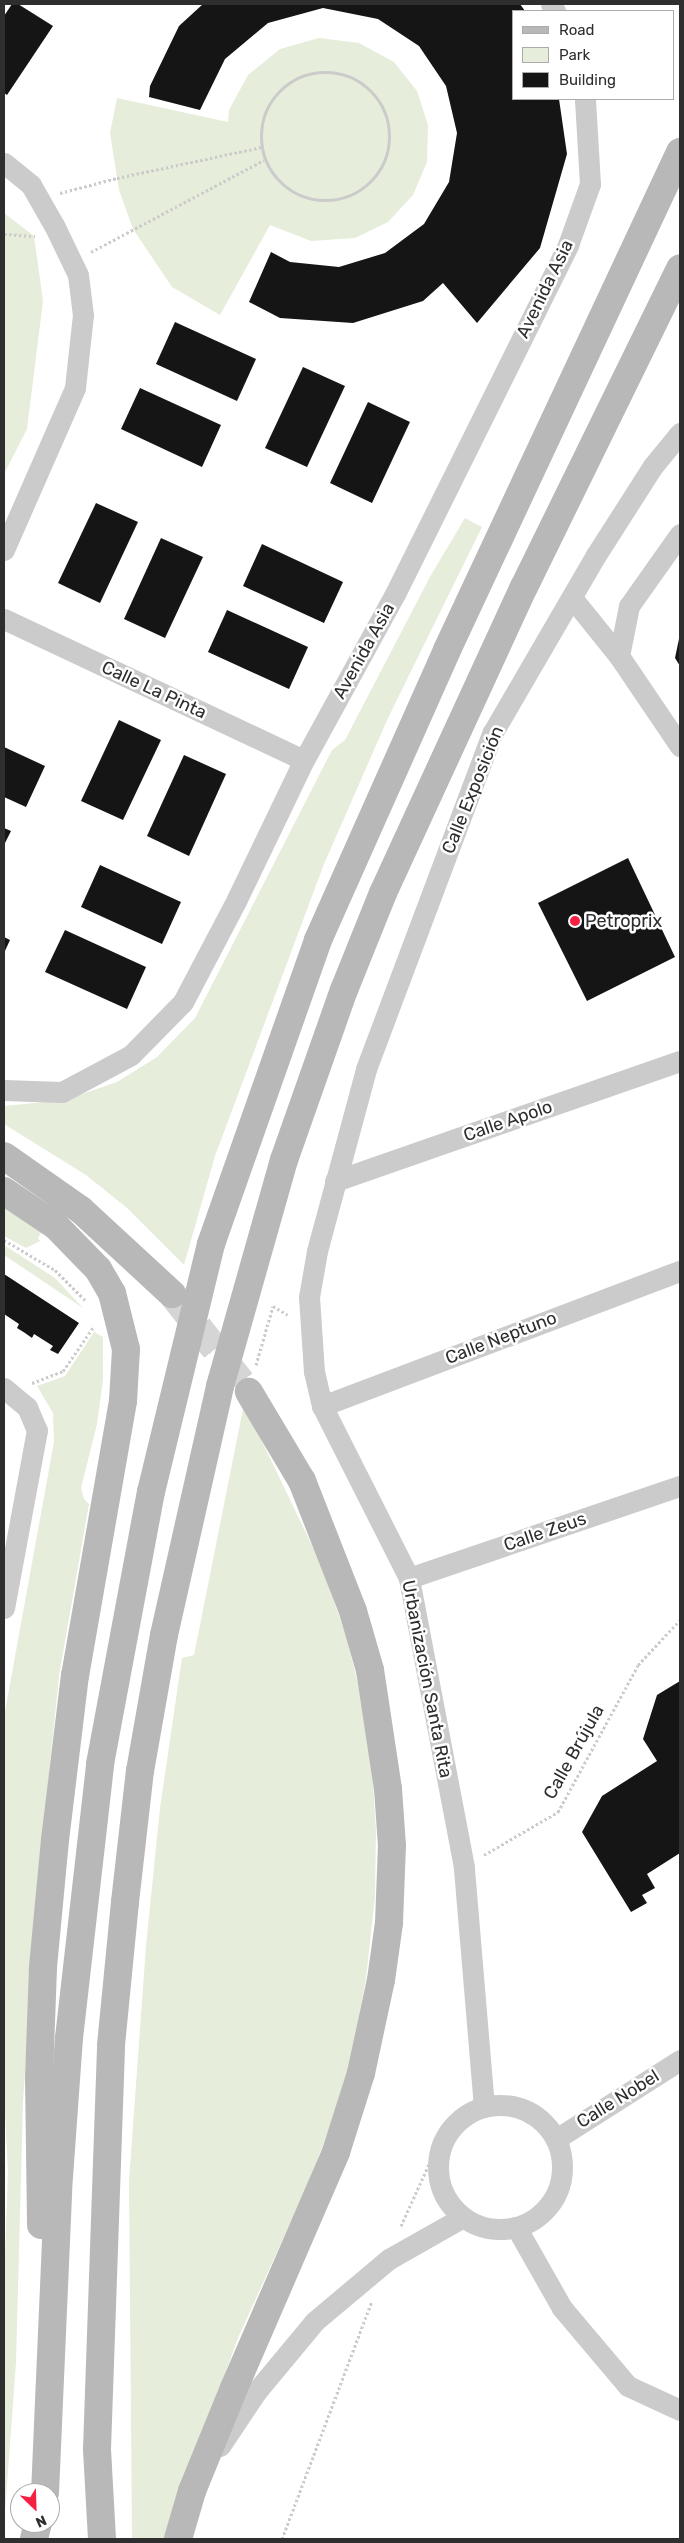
<!DOCTYPE html>
<meta charset="utf-8">
<style>
body{margin:0}
#map{position:relative;width:684px;height:2543px;overflow:hidden;background:#fff;font-family:Rubik,sans-serif}
div>[style]{position:absolute}
[style*='--x']{left:calc(var(--x)*1px);top:calc(var(--y)*1px);width:calc(var(--w)*1px);rotate:calc(var(--a)*1deg)}
.green>*{inset:0;background:#e6edda}
.building>*{inset:0;background:#151515}
.secondary-tunnel>*{height:28px;margin-top:-14px;transform-origin:0;background:repeating-linear-gradient(90deg,#d5d5d5 0 28px,transparent 0 42px)}
.path>*{height:3px;margin-top:-1.5px;transform-origin:0;background:repeating-linear-gradient(90deg,#cbcbcb 0 2.5px,transparent 0 5px)}
.path>.ring{margin:-1.5px;padding:0;box-sizing:content-box;background:none;border:3px solid #cbcbcb;border-radius:50%}
.street>*{height:21px;margin:-10.5px;padding:0 10.5px;transform-origin:10.5px;border-radius:10.5px;background:#cbcbcb}
.street>.ring{margin:-10.5px;padding:0;box-sizing:content-box;background:none;border:21px solid #cbcbcb;border-radius:50%}
.secondary>*{height:28px;margin:-14px;padding:0 14px;transform-origin:14px;border-radius:14px;background:#b8b8b8}
.dots>*{width:14px;height:14px;translate:-50% -50%;box-sizing:border-box;border:2px solid #fff;border-radius:50%}
span{translate:-50% -50%;white-space:nowrap;text-align:center;line-height:1.15;-webkit-text-stroke:5px #fff;paint-order:stroke}
.street-label{font-size:18px;color:#2e2e2e}
.poi-label{font-size:18px;color:#2e2e2e}
.left{translate:0 -50%;text-align:left}
.frame{position:absolute;inset:0;border:5px solid #2e2e2e;pointer-events:none}
.legend{position:absolute;left:512px;top:10px;width:162px;height:90px;box-sizing:border-box;background:#fff;border:1px solid #ababab;margin:0;padding:6px 9px;list-style:none;font-size:15px;color:#2e2e2e}
.legend li{display:flex;align-items:center;gap:10px;height:25px}
.legend b{width:25px;border:1px solid #ababab}
.north{position:absolute;left:10px;top:2483px;width:50px;height:50px;box-sizing:border-box;background:#fff;border:1px solid #ababab;border-radius:50%;rotate:156deg;font-size:14px;font-weight:700;line-height:20px;text-align:center;color:#2e2e2e}
.north::after{content:'';display:block;margin:auto;width:18px;height:22px;background:#f52042;clip-path:polygon(50% 0,100% 100%,50% 72%,0 100%)}
</style>
<div id="map">
<div class="green">
<i style="clip-path:polygon(319px 38px,359px 43px,394px 62px,417px 91px,428px 125px,427px 162px,413px 195px,388px 222px,355px 238px,311px 241px,270px 225px,220px 315px,172px 287px,133px 229px,119px 190px,110px 133px,117px 98px,228px 122px,229px 110px,248px 75px,280px 49px)"></i>
<i style="clip-path:polygon(4px 213px,34px 236px,43px 301px,27px 429px,4px 474px)"></i>
<i style="clip-path:polygon(465px 518px,482px 527px,388px 718px,324px 864px,215px 1156px,184px 1265px,127px 1208px,86px 1175px,4px 1124px,4px 1106px,65px 1100px,117px 1082px,157px 1057px,195px 1018px,332px 750px,345px 740px,431px 575px)"></i>
<i style="clip-path:polygon(4px 1206px,42px 1231px,38px 1238px,40px 1241px,26px 1248px,4px 1236px)"></i>
<i style="clip-path:polygon(4px 1245px,55px 1278px,83px 1308px,4px 1255px)"></i>
<i style="clip-path:polygon(94px 1332px,103px 1337px,103px 1380px,97px 1424px,81px 1488px,84px 1499px,89px 1504px,59px 1676px,35px 1913px,23px 2103px,16px 2362px,4px 2525px,4px 2284px,8px 2172px,4px 2093px,4px 1717px,54px 1442px,53px 1413px,37px 1386px,65px 1376px)"></i>
<i style="clip-path:polygon(244px 1404px,319px 1560px,345px 1632px,358px 1684px,372px 1769px,376px 1830px,375px 1897px,366px 1978px,345px 2090px,306px 2188px,238px 2338px,165px 2539px,132px 2539px,129px 2181px,146px 1946px,160px 1808px,182px 1658px,194px 1655px)"></i>
</div>
<div class="building">
<i style="clip-path:polygon(12px 4px,18px 4px,53px 26px,7px 95px,4px 93px,4px 16px)"></i>
<i style="clip-path:polygon(203px 4px,520px 4px,525px 11px,513px 11px,513px 99px,559px 99px,567px 154px,540px 248px,477px 323px,443px 283px,423px 301px,353px 323px,280px 318px,249px 302px,271px 252px,290px 262px,339px 267px,385px 253px,424px 224px,449px 182px,457px 133px,446px 86px,419px 46px,378px 19px,323px 8px,268px 23px,225px 59px,200px 110px,149px 97px,150px 86px,179px 26px)"></i>
<i style="clip-path:polygon(175px 322px,256px 359px,237px 401px,156px 364px)"></i>
<i style="clip-path:polygon(303px 367px,345px 386px,307px 467px,265px 448px)"></i>
<i style="clip-path:polygon(140px 388px,221px 425px,202px 467px,121px 429px)"></i>
<i style="clip-path:polygon(368px 402px,410px 422px,372px 503px,330px 483px)"></i>
<i style="clip-path:polygon(96px 503px,138px 522px,100px 603px,58px 583px)"></i>
<i style="clip-path:polygon(161px 538px,203px 557px,165px 638px,124px 619px)"></i>
<i style="clip-path:polygon(262px 544px,343px 582px,324px 623px,243px 586px)"></i>
<i style="clip-path:polygon(227px 610px,308px 647px,289px 689px,208px 652px)"></i>
<i style="clip-path:polygon(680px 634px,680px 666px,675px 658px)"></i>
<i style="clip-path:polygon(119px 720px,161px 740px,123px 820px,81px 801px)"></i>
<i style="clip-path:polygon(4px 747px,45px 766px,26px 807px,4px 797px)"></i>
<i style="clip-path:polygon(184px 755px,226px 774px,189px 856px,147px 836px)"></i>
<i style="clip-path:polygon(4px 828px,11px 831px,4px 845px)"></i>
<i style="clip-path:polygon(628px 858px,675px 957px,587px 1001px,538px 903px)"></i>
<i style="clip-path:polygon(100px 865px,181px 902px,162px 944px,81px 907px)"></i>
<i style="clip-path:polygon(65px 930px,146px 967px,127px 1009px,45px 972px)"></i>
<i style="clip-path:polygon(4px 937px,10px 940px,4px 953px)"></i>
<i style="clip-path:polygon(4px 1274px,79px 1323px,58px 1354px,50px 1350px,53px 1346px,34px 1334px,32px 1338px,25px 1333px,17px 1328px,19px 1324px,4px 1314px)"></i>
<i style="clip-path:polygon(680px 1681px,680px 1853px,647px 1874px,655px 1888px,642px 1895px,647px 1903px,631px 1912px,582px 1832px,602px 1796px,657px 1761px,643px 1739px,657px 1695px)"></i>
</div>
<div class="secondary-tunnel">
<i style="--x:172;--y:1294;--w:125;--a:51.8"></i>
</div>
<div class="path">
<i class="ring" style="left:261px;top:72px;width:125px;height:125px"></i>
<i style="--x:60;--y:193;--w:59;--a:-14.7"></i>
<i style="--x:117;--y:178;--w:148;--a:-12.1"></i>
<i style="--x:4;--y:234;--w:31;--a:4"></i>
<i style="--x:91;--y:252;--w:196;--a:-28"></i>
<i style="--x:4;--y:1240;--w:59;--a:30.5"></i>
<i style="--x:55;--y:1270;--w:44;--a:45"></i>
<i style="--x:256;--y:1365;--w:61;--a:-73.9"></i>
<i style="--x:273;--y:1306;--w:17;--a:31"></i>
<i style="--x:32;--y:1383;--w:33;--a:-21"></i>
<i style="--x:63;--y:1371;--w:55;--a:-55.4"></i>
<i style="--x:484;--y:1855;--w:86;--a:-30.2"></i>
<i style="--x:558;--y:1812;--w:167;--a:-61.4"></i>
<i style="--x:638;--y:1665;--w:62;--a:-47"></i>
<i style="--x:401;--y:2226;--w:114;--a:-65.7"></i>
<i style="--x:448;--y:2122;--w:20;--a:-30"></i>
<i style="--x:282;--y:2539;--w:254;--a:-69.3"></i>
</div>
<div class="street">
<i style="--x:551;--y:4;--w:8;--a:60"></i>
<i style="--x:4;--y:163;--w:35;--a:39"></i>
<i style="--x:31;--y:185;--w:48;--a:60.3"></i>
<i style="--x:55;--y:227;--w:53;--a:64.4"></i>
<i style="--x:78;--y:275;--w:40;--a:82.9"></i>
<i style="--x:83;--y:315;--w:73;--a:96.3"></i>
<i style="--x:75;--y:388;--w:177;--a:113.7"></i>
<i style="--x:573;--y:599;--w:73;--a:51.1"></i>
<i style="--x:619;--y:656;--w:109;--a:55.9"></i>
<i style="--x:4;--y:619;--w:331;--a:25.2"></i>
<i style="--x:619;--y:656;--w:51;--a:-78.7"></i>
<i style="--x:629;--y:606;--w:88;--a:-54.7"></i>
<i style="--x:4;--y:1090;--w:58;--a:2"></i>
<i style="--x:62;--y:1092;--w:78;--a:-28.2"></i>
<i style="--x:131;--y:1055;--w:74;--a:-45.5"></i>
<i style="--x:183;--y:1002;--w:116;--a:-62.3"></i>
<i style="--x:237;--y:899;--w:154;--a:-64.3"></i>
<i style="--x:304;--y:760;--w:189;--a:-61.3"></i>
<i style="--x:395;--y:594;--w:390;--a:-63.6"></i>
<i style="--x:568;--y:245;--w:65;--a:-70.2"></i>
<i style="--x:590;--y:184;--w:85;--a:-93.4"></i>
<i style="--x:335;--y:1181;--w:365;--a:-19.2"></i>
<i style="--x:4;--y:1388;--w:30;--a:40"></i>
<i style="--x:27;--y:1407;--w:25;--a:67"></i>
<i style="--x:37;--y:1430;--w:181;--a:100.5"></i>
<i style="--x:322;--y:1406;--w:383;--a:-20.7"></i>
<i style="--x:409;--y:1578;--w:286;--a:-18.8"></i>
<i class="ring" style="left:438px;top:2105px;width:103px;height:103px"></i>
<i style="--x:484;--y:2107;--w:241;--a:-94.8"></i>
<i style="--x:464;--y:1867;--w:294;--a:-100.8"></i>
<i style="--x:409;--y:1578;--w:193;--a:-116.8"></i>
<i style="--x:322;--y:1406;--w:35;--a:-103"></i>
<i style="--x:314;--y:1372;--w:75;--a:-93.8"></i>
<i style="--x:309;--y:1297;--w:47;--a:-80.1"></i>
<i style="--x:317;--y:1251;--w:188;--a:-74.9"></i>
<i style="--x:366;--y:1069;--w:360;--a:-69.4"></i>
<i style="--x:493;--y:732;--w:205;--a:-59.8"></i>
<i style="--x:596;--y:555;--w:106;--a:-57.4"></i>
<i style="--x:653;--y:466;--w:43;--a:-50.7"></i>
<i style="--x:556;--y:2139;--w:147;--a:-32.5"></i>
<i style="--x:516;--y:2227;--w:93;--a:60.4"></i>
<i style="--x:562;--y:2308;--w:102;--a:49.8"></i>
<i style="--x:628;--y:2386;--w:57;--a:24.8"></i>
<i style="--x:220;--y:2446;--w:65;--a:-56.3"></i>
<i style="--x:256;--y:2392;--w:92;--a:-50.3"></i>
<i style="--x:315;--y:2321;--w:97;--a:-40"></i>
<i style="--x:389;--y:2259;--w:85;--a:-29.6"></i>
</div>
<div class="secondary">
<i style="--x:4;--y:1156;--w:94;--a:35"></i>
<i style="--x:81;--y:1210;--w:124;--a:42.7"></i>
<i style="--x:4;--y:1191;--w:63;--a:33.9"></i>
<i style="--x:56;--y:1226;--w:60;--a:45.7"></i>
<i style="--x:98;--y:1269;--w:28;--a:60"></i>
<i style="--x:112;--y:1293;--w:58;--a:76"></i>
<i style="--x:126;--y:1349;--w:52;--a:93.3"></i>
<i style="--x:123;--y:1401;--w:278;--a:99.9"></i>
<i style="--x:75;--y:1675;--w:166;--a:96.9"></i>
<i style="--x:55;--y:1840;--w:129;--a:95.4"></i>
<i style="--x:43;--y:1968;--w:110;--a:92.1"></i>
<i style="--x:39;--y:2078;--w:147;--a:89.2"></i>
<i style="--x:45;--y:2493;--w:302;--a:-87.5"></i>
<i style="--x:58;--y:2191;--w:153;--a:-85.9"></i>
<i style="--x:69;--y:2038;--w:276;--a:-83.5"></i>
<i style="--x:100;--y:1764;--w:277;--a:-79.4"></i>
<i style="--x:151;--y:1492;--w:255;--a:-76.4"></i>
<i style="--x:211;--y:1244;--w:322;--a:-70.6"></i>
<i style="--x:318;--y:940;--w:317;--a:-66"></i>
<i style="--x:447;--y:650;--w:550;--a:-64.93"></i>
<i style="--x:34;--y:2539;--w:16;--a:-76"></i>
<i style="--x:102;--y:2539;--w:90;--a:-93.2"></i>
<i style="--x:97;--y:2449;--w:404;--a:-88"></i>
<i style="--x:111;--y:2045;--w:144;--a:-84.4"></i>
<i style="--x:125;--y:1902;--w:132;--a:-83.5"></i>
<i style="--x:140;--y:1771;--w:138;--a:-80"></i>
<i style="--x:164;--y:1635;--w:255;--a:-77.3"></i>
<i style="--x:220;--y:1386;--w:235;--a:-74.2"></i>
<i style="--x:284;--y:1160;--w:180;--a:-70.6"></i>
<i style="--x:344;--y:990;--w:105;--a:-68.1"></i>
<i style="--x:383;--y:893;--w:337;--a:-65.3"></i>
<i style="--x:524;--y:587;--w:355;--a:-63.9"></i>
<i style="--x:178;--y:2539;--w:50;--a:-73.7"></i>
<i style="--x:192;--y:2491;--w:111;--a:-67.8"></i>
<i style="--x:234;--y:2388;--w:257;--a:-66.6"></i>
<i style="--x:336;--y:2152;--w:83;--a:-72.4"></i>
<i style="--x:361;--y:2073;--w:95;--a:-77.9"></i>
<i style="--x:381;--y:1980;--w:58;--a:-82"></i>
<i style="--x:389;--y:1923;--w:77;--a:-87.8"></i>
<i style="--x:392;--y:1846;--w:57;--a:-94"></i>
<i style="--x:388;--y:1789;--w:120;--a:-98.6"></i>
<i style="--x:370;--y:1670;--w:61;--a:-106.1"></i>
<i style="--x:353;--y:1611;--w:140;--a:-111.4"></i>
<i style="--x:302;--y:1481;--w:104;--a:-120.8"></i>
</div>
<div class="dots">
<i style="left:575px;top:921px;background:#f52042"></i>
</div>
<div class="street-label">
<span style="left:545px;top:289px;rotate:-64deg">Avenida Asia</span>
<span style="left:364px;top:651px;rotate:-61deg">Avenida Asia</span>
<span style="left:154px;top:690px;rotate:25deg">Calle La Pinta</span>
<span style="left:473px;top:790px;rotate:-68deg">Calle Exposición</span>
<span style="left:508px;top:1121px;rotate:-19deg">Calle Apolo</span>
<span style="left:501px;top:1338px;rotate:-21deg">Calle Neptuno</span>
<span style="left:545px;top:1532px;rotate:-19deg">Calle Zeus</span>
<span style="left:427px;top:1679px;rotate:79deg">Urbanización Santa Rita</span>
<span style="left:574px;top:1752px;rotate:-61deg">Calle Brújula</span>
<span style="left:618px;top:2099px;rotate:-32deg">Calle Nobel</span>
</div>
<div class="poi-label">
<span class="left" style="left:585px;top:921px">Petroprix</span>
</div>
<div class="frame"></div>
<ul class="legend">
<li><b style="height:6px;background:#b8b8b8"></b>Road</li>
<li><b style="height:14px;background:#e6edda"></b>Park</li>
<li><b style="height:14px;background:#151515"></b>Building</li>
</ul>
<div class="north">N</div>
</div>
